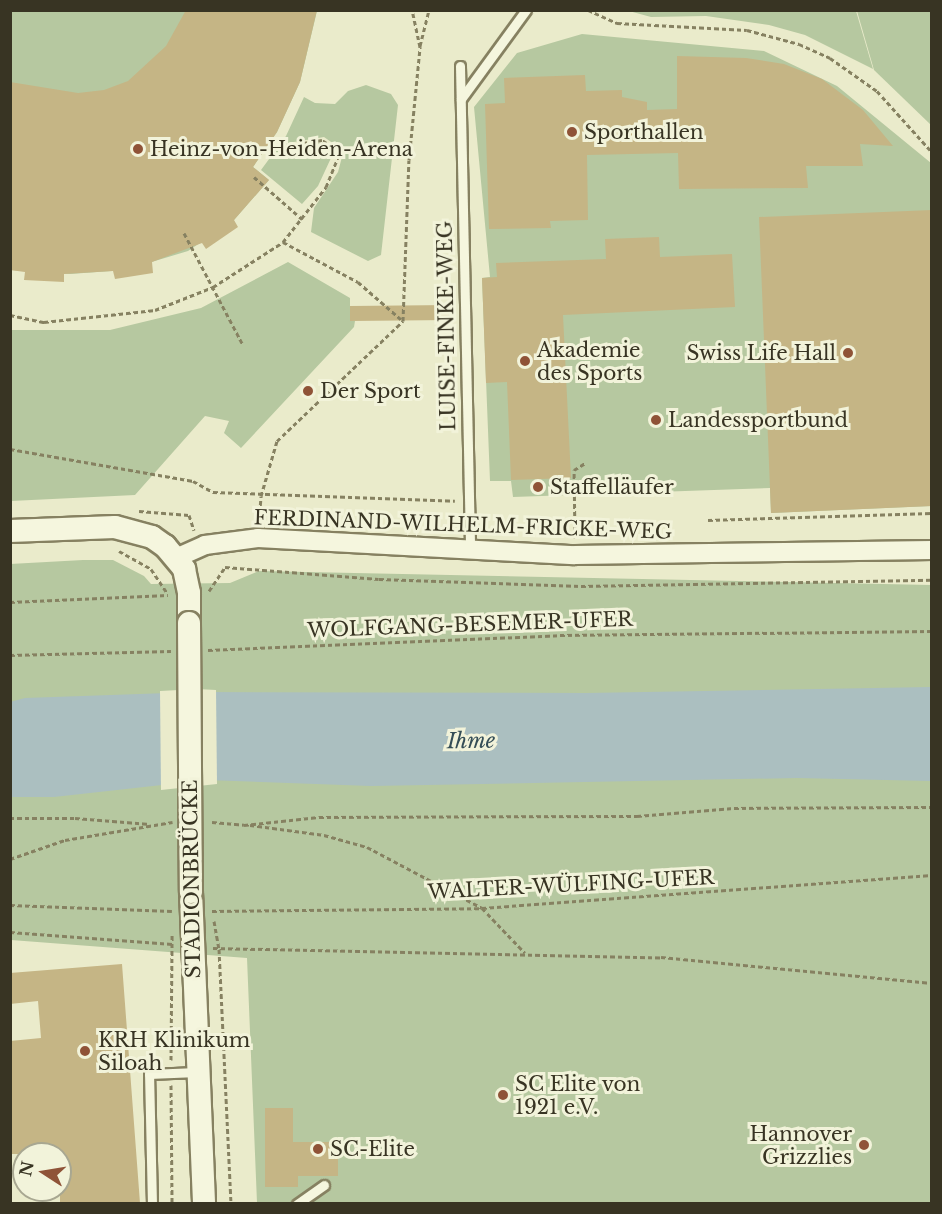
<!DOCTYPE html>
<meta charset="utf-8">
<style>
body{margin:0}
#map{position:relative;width:942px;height:1214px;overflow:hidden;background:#eaebcb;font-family:"Libre Baskerville",serif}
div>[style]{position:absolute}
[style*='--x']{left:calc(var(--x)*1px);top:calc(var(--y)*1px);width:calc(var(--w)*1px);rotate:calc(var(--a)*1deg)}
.green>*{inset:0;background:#b6c8a0}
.water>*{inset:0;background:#abbfc0}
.pier>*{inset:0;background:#eaebcb}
.building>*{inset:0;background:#c5b585}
.path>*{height:3px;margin-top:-1.5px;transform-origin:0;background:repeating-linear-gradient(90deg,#868161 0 4.5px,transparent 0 7.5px)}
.roads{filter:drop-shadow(2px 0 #868161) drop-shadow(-2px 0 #868161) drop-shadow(0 2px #868161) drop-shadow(0 -2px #868161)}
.service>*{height:9px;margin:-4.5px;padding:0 4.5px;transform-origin:4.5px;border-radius:4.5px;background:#f5f6de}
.minor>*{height:18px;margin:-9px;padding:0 9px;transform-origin:9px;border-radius:9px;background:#f5f6de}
.tertiary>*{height:22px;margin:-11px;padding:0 11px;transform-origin:11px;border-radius:11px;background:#f5f6de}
.bridges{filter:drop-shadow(2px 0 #868161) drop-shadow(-2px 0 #868161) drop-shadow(0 2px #868161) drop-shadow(0 -2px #868161)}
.tertiary-bridge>*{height:22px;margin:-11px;padding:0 11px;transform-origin:11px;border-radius:11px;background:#f5f6de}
.dots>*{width:16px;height:16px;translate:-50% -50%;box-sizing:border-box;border:3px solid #f2f3da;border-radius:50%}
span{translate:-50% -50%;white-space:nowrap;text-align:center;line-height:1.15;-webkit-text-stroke:6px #f2f3da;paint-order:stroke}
.poi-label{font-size:20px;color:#383423}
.left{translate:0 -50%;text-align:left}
.right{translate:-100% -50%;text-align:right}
.street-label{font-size:20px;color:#383423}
.water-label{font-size:21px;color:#344d56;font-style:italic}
.frame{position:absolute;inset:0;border:12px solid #383423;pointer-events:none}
.north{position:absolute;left:12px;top:1142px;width:60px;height:60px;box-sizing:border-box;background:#f2f3da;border:2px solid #a8a791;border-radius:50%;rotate:282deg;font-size:16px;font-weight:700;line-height:24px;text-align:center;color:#383423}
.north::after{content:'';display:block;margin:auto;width:21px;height:27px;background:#8f5337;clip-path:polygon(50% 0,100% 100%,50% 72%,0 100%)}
</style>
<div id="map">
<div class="green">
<i style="clip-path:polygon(10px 11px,317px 11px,300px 82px,277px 132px,253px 167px,269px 180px,234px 220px,188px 251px,125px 270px,70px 274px,11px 270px)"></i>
<i style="clip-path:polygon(629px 11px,856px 11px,873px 69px,805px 35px,769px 25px,706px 16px,651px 17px)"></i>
<i style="clip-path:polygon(857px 11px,931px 11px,931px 125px,874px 70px)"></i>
<i style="clip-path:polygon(582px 34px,764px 51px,837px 86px,931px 163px,931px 506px,771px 513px,770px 488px,513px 497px,511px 481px,490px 481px,482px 278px,490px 277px,474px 107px,517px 53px)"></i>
<i style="clip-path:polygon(366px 85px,391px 94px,398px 105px,381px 255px,368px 261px,311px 232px,314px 208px,338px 172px,342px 157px,334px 144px,324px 137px,288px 143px,288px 148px,321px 143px,331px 158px,318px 186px,302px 204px,261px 170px,286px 136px,304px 97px,315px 103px,335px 104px,348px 91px)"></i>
<i style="clip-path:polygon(288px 262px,350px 298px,350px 321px,355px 321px,354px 327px,241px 448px,224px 433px,229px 421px,205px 416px,135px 495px,11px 501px,11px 330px,110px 330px,201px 308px)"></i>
<i style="clip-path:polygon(83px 560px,113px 560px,144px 576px,151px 584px,230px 583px,259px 571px,931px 585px,931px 1203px,257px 1203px,247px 958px,11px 940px,10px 564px)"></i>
</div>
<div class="water">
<i style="clip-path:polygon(931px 687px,931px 781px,797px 778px,371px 786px,207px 780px,54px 797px,11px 797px,10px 702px,25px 698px,197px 692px,586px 693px)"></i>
</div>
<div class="pier">
<i style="clip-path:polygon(197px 689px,216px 690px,217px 784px,161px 790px,160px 691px)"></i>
</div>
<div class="building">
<i style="clip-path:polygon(186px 10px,317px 10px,300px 82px,277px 132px,253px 167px,269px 180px,234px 220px,238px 227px,206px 249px,202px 243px,152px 262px,153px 273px,115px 279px,113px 271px,64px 274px,64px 282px,24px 280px,25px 272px,10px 270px,10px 82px,78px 93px,104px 90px,128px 81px,166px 46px)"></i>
<i style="clip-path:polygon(677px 56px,746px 58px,784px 64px,822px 79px,863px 110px,893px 146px,860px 144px,863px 166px,806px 166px,808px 188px,679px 189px,678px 153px,587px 155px,588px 220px,550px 221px,551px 228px,489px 229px,485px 104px,505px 103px,504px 78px,585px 75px,586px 91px,622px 90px,622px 97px,647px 102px,647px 110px,677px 109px)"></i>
<i style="clip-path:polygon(932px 210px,932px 506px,771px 513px,759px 217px)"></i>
<i style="clip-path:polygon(659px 237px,660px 257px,732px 254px,735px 307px,563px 315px,571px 478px,511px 480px,507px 382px,486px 383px,482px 278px,497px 277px,496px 263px,606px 259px,605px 239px)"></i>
<i style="clip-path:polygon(451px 305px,450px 320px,350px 321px,350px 306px)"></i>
<i style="clip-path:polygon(122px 964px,140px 1203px,60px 1203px,60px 1154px,10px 1154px,10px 1041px,41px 1038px,38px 1001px,10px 1004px,10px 973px)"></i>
<i style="clip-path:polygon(265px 1108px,293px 1108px,293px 1142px,338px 1142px,338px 1176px,298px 1176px,298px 1187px,265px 1187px)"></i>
</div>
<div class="path">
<i style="--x:588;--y:10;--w:32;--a:24"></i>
<i style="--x:617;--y:23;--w:130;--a:3.1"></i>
<i style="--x:747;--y:30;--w:54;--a:15.1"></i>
<i style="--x:799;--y:44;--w:34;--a:24"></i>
<i style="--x:830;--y:58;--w:57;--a:35.1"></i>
<i style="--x:877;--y:91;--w:82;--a:48"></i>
<i style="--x:420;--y:46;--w:37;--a:-76"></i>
<i style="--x:254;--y:177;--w:64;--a:41.2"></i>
<i style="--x:184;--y:233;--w:127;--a:62.2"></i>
<i style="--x:283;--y:242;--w:85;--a:28.1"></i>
<i style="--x:358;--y:282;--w:60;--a:40.9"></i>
<i style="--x:403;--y:321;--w:161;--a:-87.9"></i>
<i style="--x:409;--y:160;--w:114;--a:-84.4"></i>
<i style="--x:420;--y:47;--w:38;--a:-102"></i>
<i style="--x:10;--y:315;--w:35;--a:12"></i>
<i style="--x:44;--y:322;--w:112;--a:-6.2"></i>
<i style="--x:155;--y:310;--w:62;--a:-21.6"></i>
<i style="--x:213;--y:287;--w:83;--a:-32.7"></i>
<i style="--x:283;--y:242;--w:70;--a:-52"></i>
<i style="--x:326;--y:187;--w:31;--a:-68"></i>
<i style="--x:338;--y:158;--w:12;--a:-114"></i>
<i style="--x:333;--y:147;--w:13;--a:-148"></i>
<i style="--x:322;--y:140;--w:30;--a:171"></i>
<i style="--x:10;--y:449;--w:186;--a:9.9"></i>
<i style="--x:193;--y:481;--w:23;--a:29"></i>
<i style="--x:213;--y:492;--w:242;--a:2.1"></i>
<i style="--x:139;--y:511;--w:50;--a:4.6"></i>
<i style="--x:189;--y:515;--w:16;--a:72"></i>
<i style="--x:259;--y:520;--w:24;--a:-85"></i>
<i style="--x:261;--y:496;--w:57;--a:-73.8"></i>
<i style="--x:277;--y:441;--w:174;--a:-43.6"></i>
<i style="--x:708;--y:520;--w:224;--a:-1.8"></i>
<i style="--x:575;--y:538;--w:68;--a:-90.8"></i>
<i style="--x:574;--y:470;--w:13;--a:-32"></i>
<i style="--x:119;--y:551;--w:37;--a:29"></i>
<i style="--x:151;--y:569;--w:29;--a:56"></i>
<i style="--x:209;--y:591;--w:29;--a:-56"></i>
<i style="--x:225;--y:567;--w:154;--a:4.5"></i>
<i style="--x:379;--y:579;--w:202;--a:2"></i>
<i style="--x:581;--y:586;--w:351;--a:-1"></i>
<i style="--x:10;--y:602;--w:158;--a:-2.5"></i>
<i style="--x:208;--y:650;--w:352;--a:-2.4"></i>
<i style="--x:560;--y:635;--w:372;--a:-0.6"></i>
<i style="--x:10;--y:655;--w:161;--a:-1.4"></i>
<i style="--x:10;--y:818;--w:65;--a:0"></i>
<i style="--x:75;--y:818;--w:75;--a:4.6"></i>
<i style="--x:212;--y:822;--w:32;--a:5"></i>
<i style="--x:244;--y:825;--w:75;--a:-6.1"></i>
<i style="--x:319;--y:817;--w:318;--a:-0.2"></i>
<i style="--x:637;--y:816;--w:97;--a:-4.7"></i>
<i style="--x:734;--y:808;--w:198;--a:-0.3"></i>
<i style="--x:250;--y:825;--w:75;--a:7.7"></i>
<i style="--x:324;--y:835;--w:45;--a:15.6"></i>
<i style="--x:367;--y:847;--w:130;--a:27.9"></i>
<i style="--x:482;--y:908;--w:62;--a:46.3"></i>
<i style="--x:10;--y:859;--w:58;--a:-19.1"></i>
<i style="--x:65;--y:840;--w:109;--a:-9.5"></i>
<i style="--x:10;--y:905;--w:162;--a:2.1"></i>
<i style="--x:212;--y:911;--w:270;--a:-0.6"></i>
<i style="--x:482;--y:908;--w:451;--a:-4.2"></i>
<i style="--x:214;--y:921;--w:28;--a:80"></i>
<i style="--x:219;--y:949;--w:255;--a:87.3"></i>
<i style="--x:10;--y:932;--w:163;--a:4.2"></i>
<i style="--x:213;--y:948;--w:448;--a:1.2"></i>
<i style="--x:661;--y:957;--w:272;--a:5.5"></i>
<i style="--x:171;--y:1060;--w:125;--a:-89.5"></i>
<i style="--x:171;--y:1085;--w:119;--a:89.5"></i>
</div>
<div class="roads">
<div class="service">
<i style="--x:460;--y:66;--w:486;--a:88.8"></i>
<i style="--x:461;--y:99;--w:110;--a:-53.9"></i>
<i style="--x:152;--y:1204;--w:130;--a:-91.3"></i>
<i style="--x:149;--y:1074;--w:48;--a:-2.4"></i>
<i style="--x:297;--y:1204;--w:33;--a:-35"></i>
</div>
<div class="minor">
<i style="--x:176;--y:558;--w:32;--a:-24"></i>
<i style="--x:205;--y:545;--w:53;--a:-7.5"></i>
<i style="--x:258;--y:538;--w:317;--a:3.1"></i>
<i style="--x:575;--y:555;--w:357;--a:-0.8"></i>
</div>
<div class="tertiary">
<i style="--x:10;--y:531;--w:105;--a:-2.2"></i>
<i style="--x:115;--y:527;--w:38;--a:15"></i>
<i style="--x:152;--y:537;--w:16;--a:35"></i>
<i style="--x:165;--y:546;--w:30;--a:50"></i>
<i style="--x:184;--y:569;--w:25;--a:78"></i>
<i style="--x:189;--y:593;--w:30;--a:90"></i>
<i style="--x:191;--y:892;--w:312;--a:87.6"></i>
</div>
</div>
<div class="bridges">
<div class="tertiary-bridge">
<i style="--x:189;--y:623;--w:269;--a:89.6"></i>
</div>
</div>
<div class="dots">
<i style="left:572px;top:132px;background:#8f5337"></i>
<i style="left:138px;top:149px;background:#8f5337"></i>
<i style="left:848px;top:353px;background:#8f5337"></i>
<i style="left:525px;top:361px;background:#8f5337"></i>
<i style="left:308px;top:391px;background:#8f5337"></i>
<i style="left:656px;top:420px;background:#8f5337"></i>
<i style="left:538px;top:487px;background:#8f5337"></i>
<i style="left:85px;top:1051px;background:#8f5337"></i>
<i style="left:503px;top:1095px;background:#8f5337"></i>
<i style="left:864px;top:1145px;background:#8f5337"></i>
<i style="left:318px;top:1149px;background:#8f5337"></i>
</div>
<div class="poi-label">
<span class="left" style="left:584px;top:132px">Sporthallen</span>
<span class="left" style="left:150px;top:149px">Heinz-von-Heiden-Arena</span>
<span class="left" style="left:537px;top:362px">Akademie<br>des Sports</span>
<span class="right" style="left:836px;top:353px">Swiss Life Hall</span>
<span class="left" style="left:320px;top:391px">Der Sport</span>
<span class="left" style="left:668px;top:420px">Landessportbund</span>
<span class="left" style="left:550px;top:487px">Staffelläufer</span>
<span class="left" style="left:98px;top:1052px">KRH Klinikum<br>Siloah</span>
<span class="left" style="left:515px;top:1096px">SC Elite von<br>1921 e.V.</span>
<span class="right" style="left:852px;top:1146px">Hannover<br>Grizzlies</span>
<span class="left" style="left:330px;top:1149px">SC-Elite</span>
</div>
<div class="street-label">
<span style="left:447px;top:326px;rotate:-91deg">LUISE-FINKE-WEG</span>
<span style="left:463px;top:525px;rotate:2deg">FERDINAND-WILHELM-FRICKE-WEG</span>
<span style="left:470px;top:625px;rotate:-2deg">WOLFGANG-BESEMER-UFER</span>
<span style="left:192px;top:879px;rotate:-91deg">STADIONBRÜCKE</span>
<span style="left:571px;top:885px;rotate:-3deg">WALTER-WÜLFING-UFER</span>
</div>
<div class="water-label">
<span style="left:471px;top:741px;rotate:-1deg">Ihme</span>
</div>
<div class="frame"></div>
<div class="north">N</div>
</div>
